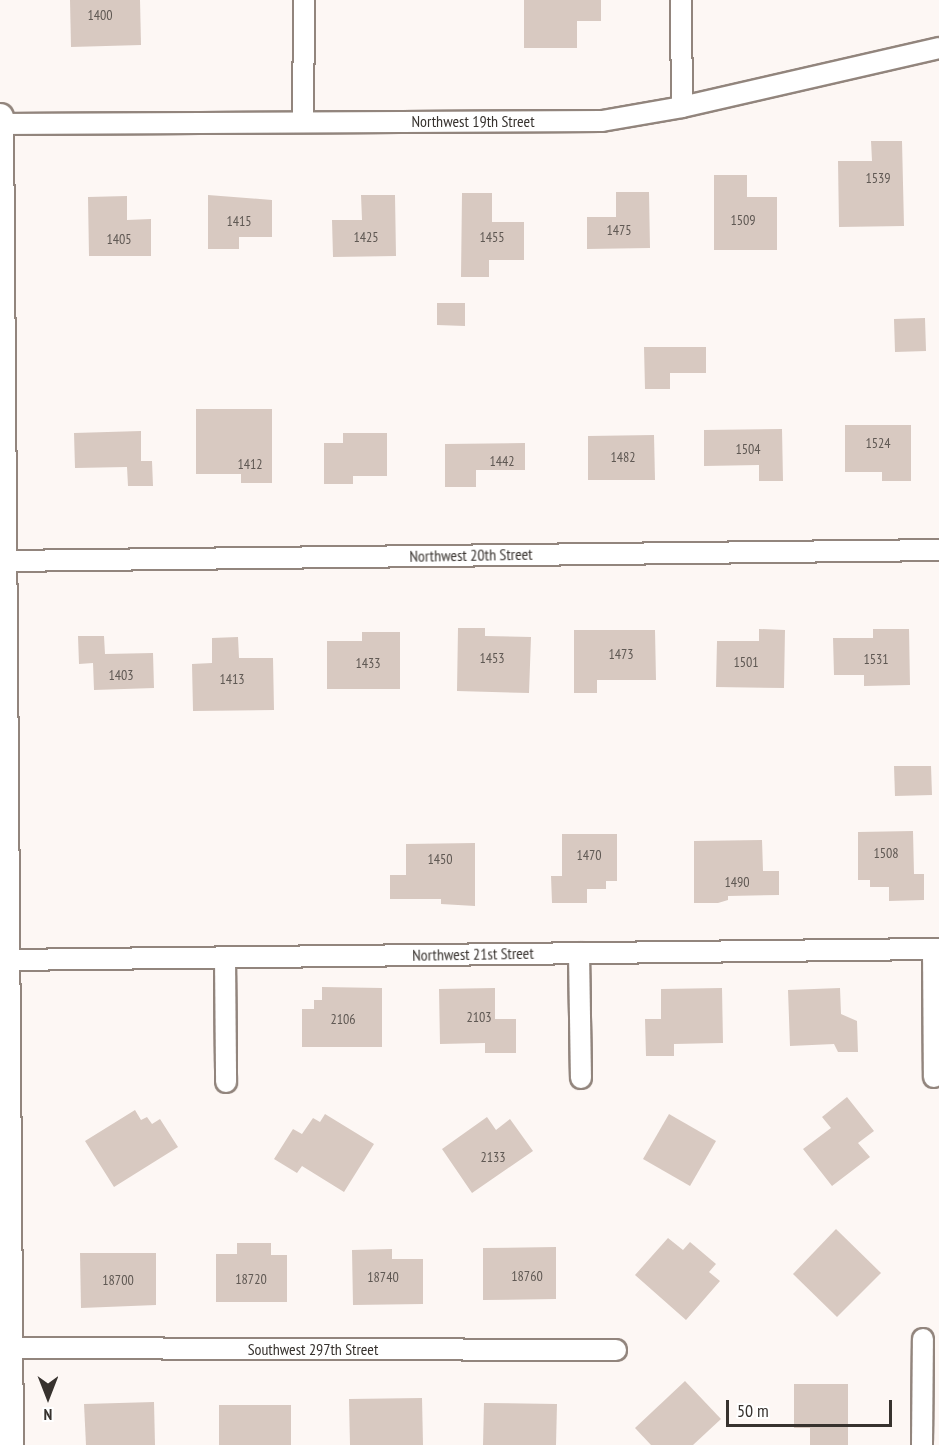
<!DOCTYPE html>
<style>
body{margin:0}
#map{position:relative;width:939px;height:1445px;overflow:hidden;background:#fdf7f4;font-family:"PT Sans Narrow",sans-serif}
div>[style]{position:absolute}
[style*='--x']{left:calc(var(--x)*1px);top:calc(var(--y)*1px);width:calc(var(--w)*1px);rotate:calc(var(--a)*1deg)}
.building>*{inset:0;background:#d8c9c1}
.roads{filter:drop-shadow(2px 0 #92857d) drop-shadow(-2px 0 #92857d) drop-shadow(0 2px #92857d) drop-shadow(0 -2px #92857d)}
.minor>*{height:20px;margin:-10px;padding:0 10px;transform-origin:10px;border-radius:10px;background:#fff}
.tertiary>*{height:26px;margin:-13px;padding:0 13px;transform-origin:13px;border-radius:13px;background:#fff}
span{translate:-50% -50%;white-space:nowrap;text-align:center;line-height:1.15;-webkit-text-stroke:6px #fff;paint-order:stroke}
.number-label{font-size:14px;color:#5f5853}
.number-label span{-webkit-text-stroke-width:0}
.street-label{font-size:16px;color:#37322e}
.north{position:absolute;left:18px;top:1367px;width:60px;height:60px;-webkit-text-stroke:4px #fff;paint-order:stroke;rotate:180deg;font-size:16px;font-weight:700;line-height:24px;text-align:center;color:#37322e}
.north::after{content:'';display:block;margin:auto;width:21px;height:27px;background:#37322e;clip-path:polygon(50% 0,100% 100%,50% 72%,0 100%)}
.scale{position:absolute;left:726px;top:1400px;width:166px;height:27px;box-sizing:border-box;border:3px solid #37322e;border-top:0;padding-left:8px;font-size:18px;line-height:21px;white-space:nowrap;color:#37322e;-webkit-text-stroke:4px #fff;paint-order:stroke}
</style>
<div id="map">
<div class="building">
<i style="clip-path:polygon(70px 0,140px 0,141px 45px,71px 47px)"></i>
<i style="clip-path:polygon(524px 0,601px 0,601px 21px,577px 21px,577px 48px,524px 48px)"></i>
<i style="clip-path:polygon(871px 141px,902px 141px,904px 226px,839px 227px,838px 161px,872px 161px)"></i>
<i style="clip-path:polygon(714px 175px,747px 175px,747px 197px,777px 197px,777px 250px,714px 250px)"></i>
<i style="clip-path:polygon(616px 192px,649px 192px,650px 248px,587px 249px,587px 217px,616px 217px)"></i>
<i style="clip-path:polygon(462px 193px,492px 193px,492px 222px,524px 222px,524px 260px,489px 260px,489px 277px,461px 277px)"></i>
<i style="clip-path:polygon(208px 195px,272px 200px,272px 237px,239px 237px,239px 249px,208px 249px)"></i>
<i style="clip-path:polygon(361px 195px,395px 195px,396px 256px,333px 257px,332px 220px,362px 220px)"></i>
<i style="clip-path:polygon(127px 196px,127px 220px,151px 219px,151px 256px,89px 256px,88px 197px)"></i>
<i style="clip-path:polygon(437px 303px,465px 303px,465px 326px,437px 325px)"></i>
<i style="clip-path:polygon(925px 318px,926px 351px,895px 352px,894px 319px)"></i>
<i style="clip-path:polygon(644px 347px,706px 347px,706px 373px,670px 373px,670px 389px,645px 389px)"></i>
<i style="clip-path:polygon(196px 409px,272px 409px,272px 483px,241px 483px,241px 474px,196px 474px)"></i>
<i style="clip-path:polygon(845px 425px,911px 425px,911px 481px,882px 481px,882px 472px,845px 472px)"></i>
<i style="clip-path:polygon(782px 429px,783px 481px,759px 481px,759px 465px,704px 466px,704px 430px)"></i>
<i style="clip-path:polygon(141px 431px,141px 461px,152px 461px,153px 486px,128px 486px,127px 467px,75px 468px,74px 433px)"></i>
<i style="clip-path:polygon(343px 433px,387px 433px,387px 476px,353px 476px,353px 484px,324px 484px,324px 443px,343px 443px)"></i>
<i style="clip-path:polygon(654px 435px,655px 480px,588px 480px,588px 436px)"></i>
<i style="clip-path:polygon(525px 443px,525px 470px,476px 470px,476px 487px,445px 487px,445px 444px)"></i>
<i style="clip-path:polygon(458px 628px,485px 628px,485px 636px,531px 637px,529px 693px,457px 691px)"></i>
<i style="clip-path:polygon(759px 629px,785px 630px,784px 688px,716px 687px,717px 641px,759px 641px)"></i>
<i style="clip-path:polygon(873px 629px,909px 629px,910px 685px,864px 686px,864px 675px,834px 675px,833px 638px,873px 638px)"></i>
<i style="clip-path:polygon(574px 630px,655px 630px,656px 680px,597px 680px,597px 693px,574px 693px)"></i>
<i style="clip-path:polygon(362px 632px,400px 632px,400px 689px,327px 689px,327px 641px,362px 641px)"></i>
<i style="clip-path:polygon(78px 636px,104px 636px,105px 654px,153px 653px,154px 688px,94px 690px,93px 663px,79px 664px)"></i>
<i style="clip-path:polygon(238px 637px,239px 658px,273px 658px,274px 710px,193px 711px,192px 664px,212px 663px,212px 638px)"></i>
<i style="clip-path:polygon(894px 766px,931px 766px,932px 795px,895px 796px)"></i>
<i style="clip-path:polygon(913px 831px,914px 874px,924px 874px,924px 900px,889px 901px,889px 887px,870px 887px,870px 880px,858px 880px,858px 832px)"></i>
<i style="clip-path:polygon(562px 834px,617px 834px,617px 881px,606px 881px,606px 889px,587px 889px,587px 903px,552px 903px,551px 876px,562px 876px)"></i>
<i style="clip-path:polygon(762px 840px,763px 871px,779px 871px,779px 895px,728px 896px,728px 900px,718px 903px,694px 903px,694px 841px)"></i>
<i style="clip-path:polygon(475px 843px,475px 906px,441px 904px,441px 899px,390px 899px,390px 875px,406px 875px,406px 844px)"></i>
<i style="clip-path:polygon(322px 987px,382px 988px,382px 1047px,302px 1047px,302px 1009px,314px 1009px,314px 1000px,322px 1000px)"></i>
<i style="clip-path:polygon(495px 988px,495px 1019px,516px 1019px,516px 1053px,485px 1053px,485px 1043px,440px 1044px,439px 989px)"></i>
<i style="clip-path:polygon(722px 988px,723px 1043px,674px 1044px,674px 1056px,646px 1056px,645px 1019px,661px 1019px,661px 989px)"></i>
<i style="clip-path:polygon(840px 988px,841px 1014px,857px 1021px,858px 1052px,838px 1052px,834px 1044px,790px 1046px,788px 990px)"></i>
<i style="clip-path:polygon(847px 1097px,874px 1131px,858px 1143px,870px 1157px,832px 1186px,803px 1149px,831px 1128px,822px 1117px)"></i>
<i style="clip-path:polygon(135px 1110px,141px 1120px,147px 1117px,152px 1124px,160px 1119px,178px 1147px,114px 1187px,85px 1141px)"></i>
<i style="clip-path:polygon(325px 1114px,374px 1144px,344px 1192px,302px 1166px,297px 1173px,274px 1159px,293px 1129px,302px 1134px,313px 1118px,320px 1122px)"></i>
<i style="clip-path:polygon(669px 1114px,716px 1141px,690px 1186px,643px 1159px)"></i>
<i style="clip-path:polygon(487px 1117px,496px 1130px,510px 1119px,533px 1151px,472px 1193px,442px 1149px)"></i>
<i style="clip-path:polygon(836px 1229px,881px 1273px,837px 1317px,793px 1274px)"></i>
<i style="clip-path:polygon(668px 1238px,683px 1250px,690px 1242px,716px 1264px,709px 1272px,720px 1281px,686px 1320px,635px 1275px)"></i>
<i style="clip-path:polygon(237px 1243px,271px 1243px,271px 1255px,287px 1255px,287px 1302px,216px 1302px,216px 1254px,237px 1254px)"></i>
<i style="clip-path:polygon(556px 1247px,556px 1299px,483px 1300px,483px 1248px)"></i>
<i style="clip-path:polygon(392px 1249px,392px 1259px,423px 1259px,423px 1304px,353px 1305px,352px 1250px)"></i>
<i style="clip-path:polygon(80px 1253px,156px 1253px,156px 1305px,81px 1308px)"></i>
<i style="clip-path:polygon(685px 1381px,721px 1419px,693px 1445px,651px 1445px,635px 1428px)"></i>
<i style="clip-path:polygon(794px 1384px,848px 1384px,848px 1445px,810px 1445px,810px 1428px,794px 1428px)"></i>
<i style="clip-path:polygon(422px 1398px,423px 1445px,350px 1445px,349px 1399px)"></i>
<i style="clip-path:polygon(154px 1402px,155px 1445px,86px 1445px,84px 1404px)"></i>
<i style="clip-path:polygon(484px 1403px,557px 1404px,556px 1445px,483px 1445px)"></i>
<i style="clip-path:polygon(219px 1405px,291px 1405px,291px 1445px,219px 1445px)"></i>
</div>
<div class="roads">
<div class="minor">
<i style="--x:681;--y:0;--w:107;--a:89.5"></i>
<i style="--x:303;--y:122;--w:122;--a:-89.5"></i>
<i style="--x:0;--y:124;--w:602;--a:-0.29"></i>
<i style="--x:602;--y:121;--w:81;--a:-9.9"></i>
<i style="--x:682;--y:107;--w:264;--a:-12.9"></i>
<i style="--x:3;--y:561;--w:936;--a:-0.67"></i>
<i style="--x:933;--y:949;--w:128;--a:89.6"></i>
<i style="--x:579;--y:953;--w:125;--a:89.1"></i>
<i style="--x:225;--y:957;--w:125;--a:89.5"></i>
<i style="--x:6;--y:960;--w:933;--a:-0.68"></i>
<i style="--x:9;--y:1348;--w:607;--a:0.19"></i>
<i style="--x:922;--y:1445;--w:106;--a:-89.5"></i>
</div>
<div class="tertiary">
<i style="--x:0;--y:117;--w:1328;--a:89.57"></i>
</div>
</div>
<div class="number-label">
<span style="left:100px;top:15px">1400</span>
<span style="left:878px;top:178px">1539</span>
<span style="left:743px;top:220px">1509</span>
<span style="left:239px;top:221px">1415</span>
<span style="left:619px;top:230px">1475</span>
<span style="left:366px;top:237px">1425</span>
<span style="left:492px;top:237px">1455</span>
<span style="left:119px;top:239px">1405</span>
<span style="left:878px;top:443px">1524</span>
<span style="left:748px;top:449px">1504</span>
<span style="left:623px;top:457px">1482</span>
<span style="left:502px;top:461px">1442</span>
<span style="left:250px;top:464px">1412</span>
<span style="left:621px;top:654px">1473</span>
<span style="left:492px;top:658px">1453</span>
<span style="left:876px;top:659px">1531</span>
<span style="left:746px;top:662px">1501</span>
<span style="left:368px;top:663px">1433</span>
<span style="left:121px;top:675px">1403</span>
<span style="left:232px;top:679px">1413</span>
<span style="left:886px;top:853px">1508</span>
<span style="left:589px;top:855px">1470</span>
<span style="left:440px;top:859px">1450</span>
<span style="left:737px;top:882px">1490</span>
<span style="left:479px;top:1017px">2103</span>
<span style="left:343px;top:1019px">2106</span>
<span style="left:493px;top:1157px">2133</span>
<span style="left:527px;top:1276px">18760</span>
<span style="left:383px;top:1277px">18740</span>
<span style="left:251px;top:1279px">18720</span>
<span style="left:118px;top:1280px">18700</span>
</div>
<div class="street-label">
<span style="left:473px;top:121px">Northwest 19th Street</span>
<span style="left:471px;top:555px;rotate:-1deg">Northwest 20th Street</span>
<span style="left:473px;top:954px;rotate:-1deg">Northwest 21st Street</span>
<span style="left:313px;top:1349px">Southwest 297th Street</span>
</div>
<div class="north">N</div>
<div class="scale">50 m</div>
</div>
